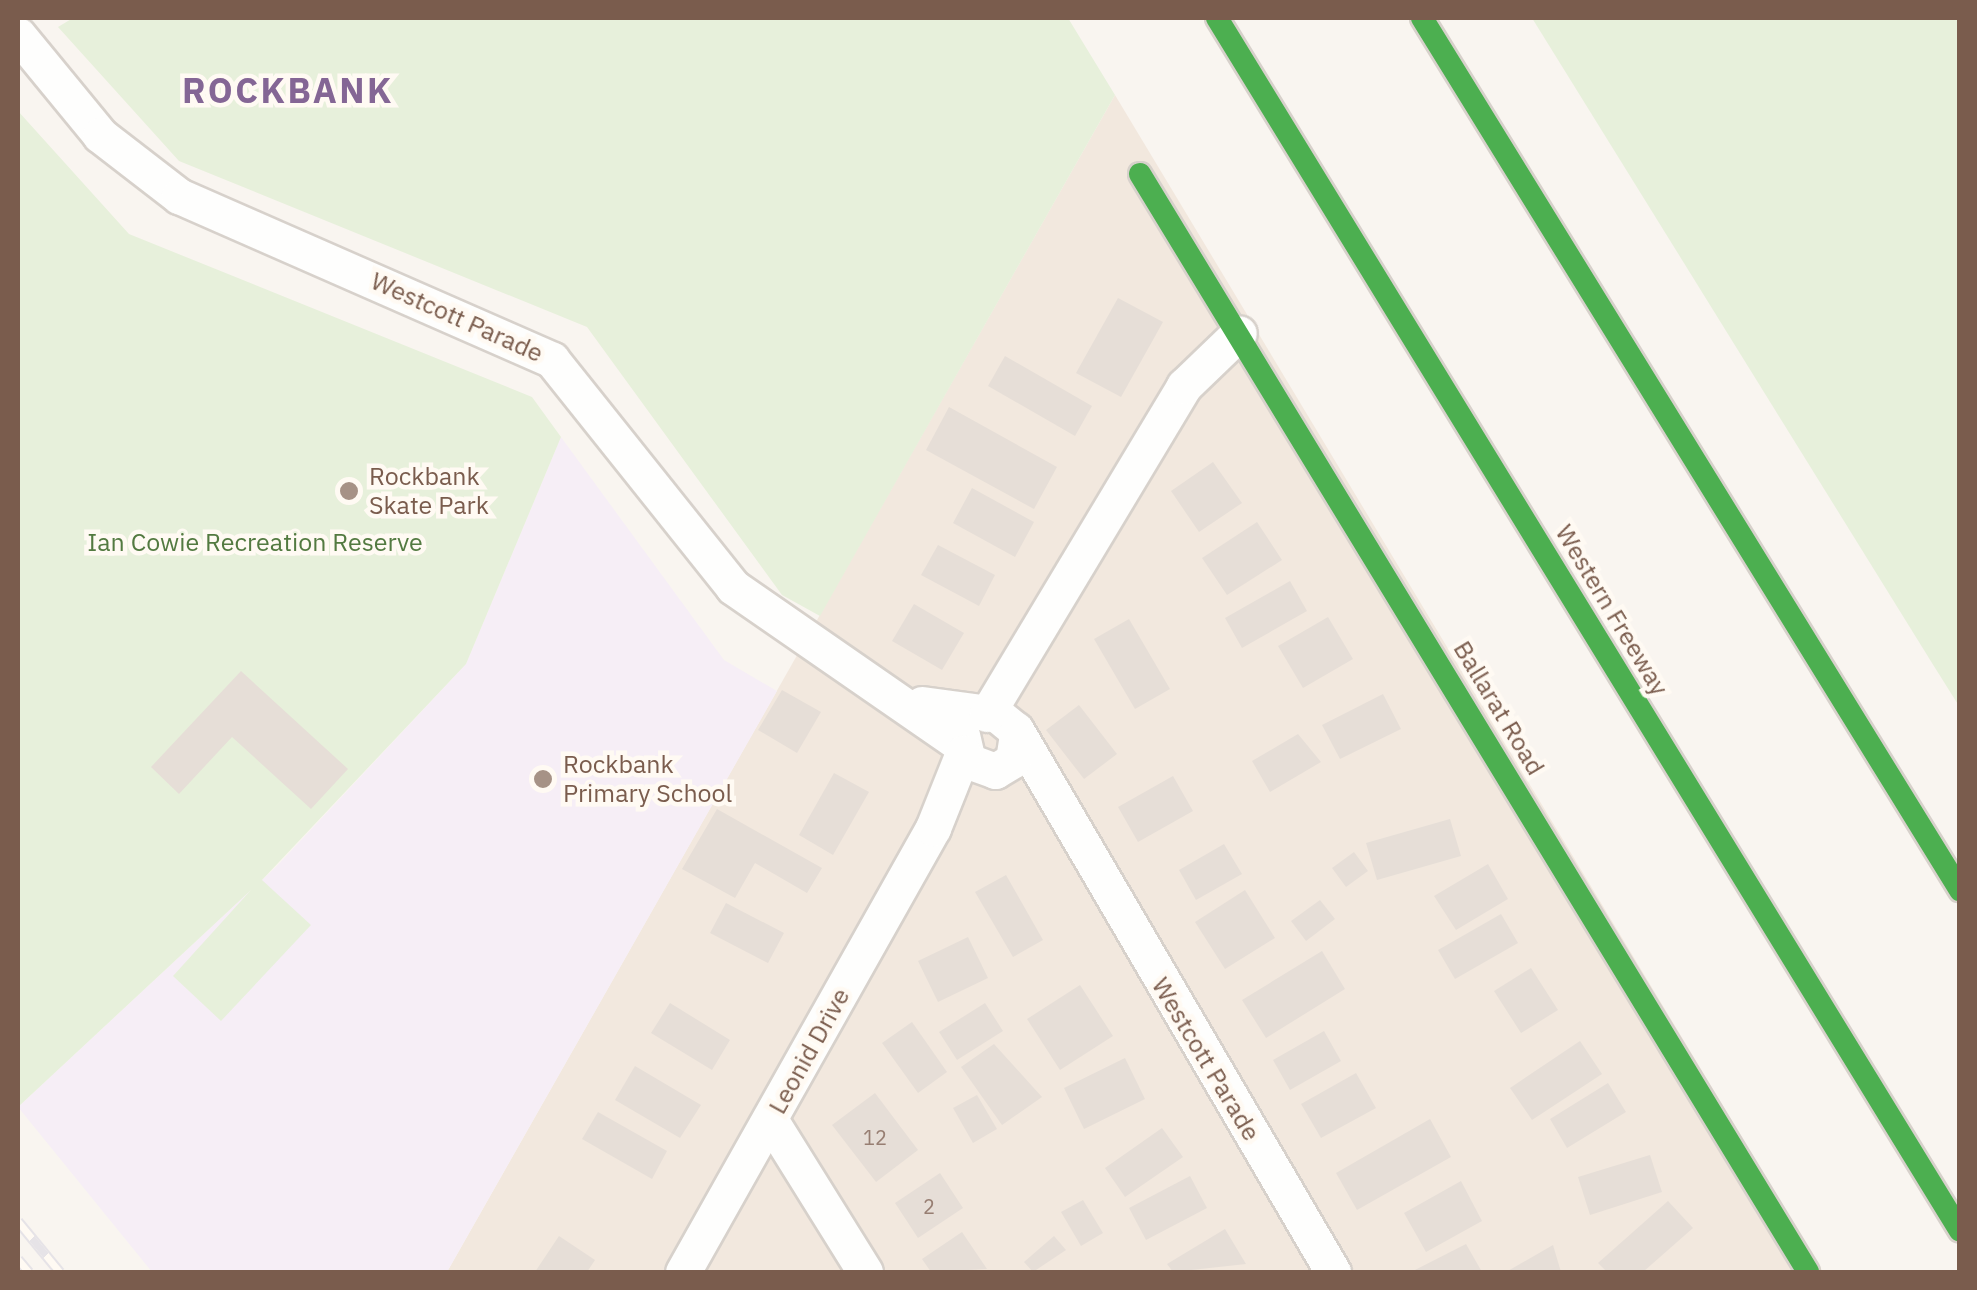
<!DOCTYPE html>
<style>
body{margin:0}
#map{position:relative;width:1977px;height:1290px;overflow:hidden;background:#f9f5f0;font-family:"IBM Plex Sans",sans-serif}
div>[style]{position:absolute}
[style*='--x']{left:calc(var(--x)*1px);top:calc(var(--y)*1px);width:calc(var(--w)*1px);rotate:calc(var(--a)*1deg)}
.residential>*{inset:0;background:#f2e8de}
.education>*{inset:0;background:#f6eef6}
.green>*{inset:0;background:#e7f0db}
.building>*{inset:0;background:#e6ded7}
.roads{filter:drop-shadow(2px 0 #d7d1cb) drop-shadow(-2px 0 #d7d1cb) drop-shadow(0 2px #d7d1cb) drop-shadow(0 -2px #d7d1cb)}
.street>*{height:35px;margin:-17.5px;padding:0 17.5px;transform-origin:17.5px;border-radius:17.5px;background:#fefefd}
.fast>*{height:22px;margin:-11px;padding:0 11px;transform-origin:11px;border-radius:11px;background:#4caf50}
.rail>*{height:11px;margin-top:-5.5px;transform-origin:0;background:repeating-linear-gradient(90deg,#fffaf3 0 22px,#e6e3e7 0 44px);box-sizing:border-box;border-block:2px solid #e6e3e7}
.dots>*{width:28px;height:28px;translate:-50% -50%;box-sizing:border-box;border:5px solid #fffaf3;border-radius:50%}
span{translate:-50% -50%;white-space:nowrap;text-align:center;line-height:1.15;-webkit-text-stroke:9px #fffaf3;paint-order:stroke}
.number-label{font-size:20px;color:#977e72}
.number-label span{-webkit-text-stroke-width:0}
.street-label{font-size:25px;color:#7a5c4d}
.poi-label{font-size:25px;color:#7a5c4d}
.left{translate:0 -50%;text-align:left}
.park-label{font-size:25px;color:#537a41}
.district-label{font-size:35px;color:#846695;font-weight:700;letter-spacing:2.5px}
.frame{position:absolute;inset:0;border:20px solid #7a5c4d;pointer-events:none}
</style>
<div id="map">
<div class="residential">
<i style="clip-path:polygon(1115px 95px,1823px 1272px,447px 1272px)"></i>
</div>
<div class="education">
<i style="clip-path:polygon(561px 437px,724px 660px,777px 691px,447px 1272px,152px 1272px,18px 1107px,276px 867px,466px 664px)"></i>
</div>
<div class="green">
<i style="clip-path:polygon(73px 18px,1068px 18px,1115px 95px,820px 616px,782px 595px,587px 327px,179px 161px,58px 27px)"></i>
<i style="clip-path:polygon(1532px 18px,1959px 18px,1959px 706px,1932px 663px)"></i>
<i style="clip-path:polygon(18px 111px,129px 234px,532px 397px,561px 437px,466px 664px,262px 880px,311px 925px,221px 1021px,173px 976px,251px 890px,18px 1107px)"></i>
</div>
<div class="building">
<i style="clip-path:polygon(1118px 298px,1163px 322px,1121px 397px,1076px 373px)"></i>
<i style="clip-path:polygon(1005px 356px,1092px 406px,1075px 436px,988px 386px)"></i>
<i style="clip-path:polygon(949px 407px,1057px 467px,1034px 509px,926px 450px)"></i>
<i style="clip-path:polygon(1213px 462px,1242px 503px,1199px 532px,1171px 491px)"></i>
<i style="clip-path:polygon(972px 488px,1034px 522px,1015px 557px,953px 523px)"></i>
<i style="clip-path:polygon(1257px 522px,1282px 560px,1227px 595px,1202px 558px)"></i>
<i style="clip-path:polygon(938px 545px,995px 575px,979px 606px,921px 575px)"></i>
<i style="clip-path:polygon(1290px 581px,1307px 611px,1242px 648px,1225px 618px)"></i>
<i style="clip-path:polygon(914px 604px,964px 633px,942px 670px,892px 641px)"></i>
<i style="clip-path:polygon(1328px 617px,1353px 659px,1303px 688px,1278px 646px)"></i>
<i style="clip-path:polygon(1129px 619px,1170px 689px,1135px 709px,1094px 639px)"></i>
<i style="clip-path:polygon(241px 671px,348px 769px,311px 809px,232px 737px,179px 794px,151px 767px)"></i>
<i style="clip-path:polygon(782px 690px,821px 712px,797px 753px,758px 730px)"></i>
<i style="clip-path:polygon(1383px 694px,1401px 729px,1340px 759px,1322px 725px)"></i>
<i style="clip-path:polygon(1079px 705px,1117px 754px,1084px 779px,1046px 730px)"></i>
<i style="clip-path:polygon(1298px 734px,1321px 762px,1270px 792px,1252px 761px)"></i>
<i style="clip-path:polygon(834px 773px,869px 792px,833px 855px,799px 835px)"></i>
<i style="clip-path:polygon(1173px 776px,1193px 811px,1138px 842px,1118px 807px)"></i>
<i style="clip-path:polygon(717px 809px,822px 868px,807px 893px,755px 863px,735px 898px,682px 869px)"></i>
<i style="clip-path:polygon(1450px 819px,1461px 856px,1377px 880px,1366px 843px)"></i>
<i style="clip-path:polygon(1224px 844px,1242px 874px,1196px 900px,1179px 870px)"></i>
<i style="clip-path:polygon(1354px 852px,1368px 871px,1346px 887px,1332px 868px)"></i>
<i style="clip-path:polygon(1488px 864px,1508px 899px,1456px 930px,1434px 896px)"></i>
<i style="clip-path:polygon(1006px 875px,1043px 940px,1013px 957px,975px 892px)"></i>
<i style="clip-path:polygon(1245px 890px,1275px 938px,1225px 969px,1195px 922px)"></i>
<i style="clip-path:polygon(1320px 900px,1335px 919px,1306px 941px,1291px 921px)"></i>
<i style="clip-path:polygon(726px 903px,784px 933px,768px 963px,710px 933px)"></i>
<i style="clip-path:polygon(1501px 914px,1518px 943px,1455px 979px,1438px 950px)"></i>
<i style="clip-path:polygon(968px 937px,988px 978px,938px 1002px,918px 961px)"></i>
<i style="clip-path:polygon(1322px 951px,1345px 989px,1266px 1038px,1242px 1000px)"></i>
<i style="clip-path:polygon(1531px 968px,1558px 1010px,1521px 1033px,1494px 991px)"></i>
<i style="clip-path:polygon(1080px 985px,1113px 1036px,1060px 1070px,1027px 1019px)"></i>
<i style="clip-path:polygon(670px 1003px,730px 1040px,712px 1070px,651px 1033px)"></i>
<i style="clip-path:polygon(985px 1003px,1003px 1031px,957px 1060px,939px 1032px)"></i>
<i style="clip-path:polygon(912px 1022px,947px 1072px,918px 1093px,882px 1043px)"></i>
<i style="clip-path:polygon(1324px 1031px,1341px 1061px,1290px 1090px,1273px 1060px)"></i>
<i style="clip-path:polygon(1580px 1041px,1602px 1074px,1532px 1120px,1510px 1088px)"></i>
<i style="clip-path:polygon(994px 1044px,1042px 1097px,1002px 1125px,961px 1067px)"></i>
<i style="clip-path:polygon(1125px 1058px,1145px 1099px,1084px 1129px,1064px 1088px)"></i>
<i style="clip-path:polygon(635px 1066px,701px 1105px,680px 1138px,615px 1100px)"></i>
<i style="clip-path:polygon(1356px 1073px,1376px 1108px,1321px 1138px,1301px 1104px)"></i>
<i style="clip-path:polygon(1608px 1083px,1626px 1112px,1567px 1148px,1550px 1119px)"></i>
<i style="clip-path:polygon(875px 1093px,918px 1150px,876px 1182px,832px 1125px)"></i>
<i style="clip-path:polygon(977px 1095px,997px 1129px,973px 1143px,953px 1108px)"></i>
<i style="clip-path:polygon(598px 1112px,667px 1151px,652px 1179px,582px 1139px)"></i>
<i style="clip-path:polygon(1430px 1119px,1451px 1157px,1357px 1210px,1336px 1173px)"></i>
<i style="clip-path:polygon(1162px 1128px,1183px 1157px,1125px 1197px,1105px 1168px)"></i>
<i style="clip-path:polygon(1650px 1155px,1662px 1192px,1590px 1215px,1578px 1177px)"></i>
<i style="clip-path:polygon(940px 1173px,963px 1208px,918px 1238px,895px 1203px)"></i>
<i style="clip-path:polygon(1190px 1176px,1207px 1208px,1146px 1240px,1129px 1208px)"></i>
<i style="clip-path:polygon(1461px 1181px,1482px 1221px,1426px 1252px,1404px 1213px)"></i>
<i style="clip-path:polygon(1083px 1200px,1103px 1233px,1081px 1246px,1061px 1212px)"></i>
<i style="clip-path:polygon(1668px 1201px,1693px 1228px,1643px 1272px,1607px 1272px,1598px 1263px)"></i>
<i style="clip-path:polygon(1225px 1229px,1246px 1264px,1173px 1272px,1167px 1264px)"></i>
<i style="clip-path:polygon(962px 1232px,987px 1269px,931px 1272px,922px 1259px)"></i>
<i style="clip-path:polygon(559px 1236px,595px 1260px,587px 1272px,535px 1272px)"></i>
<i style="clip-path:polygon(1054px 1236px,1066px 1250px,1033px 1272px,1024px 1262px)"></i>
<i style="clip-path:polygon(1466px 1244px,1482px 1272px,1411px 1272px)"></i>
<i style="clip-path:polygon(1553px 1245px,1561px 1272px,1506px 1272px)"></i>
</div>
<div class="roads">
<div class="street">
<i style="--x:18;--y:35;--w:129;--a:50.6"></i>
<i style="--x:100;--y:135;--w:100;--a:37.7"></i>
<i style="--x:179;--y:196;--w:407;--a:23.7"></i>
<i style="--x:552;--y:360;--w:290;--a:51.4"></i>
<i style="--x:733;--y:587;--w:277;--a:34.7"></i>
<i style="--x:922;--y:704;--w:75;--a:7.7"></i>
<i style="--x:996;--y:714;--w:26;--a:39"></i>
<i style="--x:1016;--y:730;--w:628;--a:59.68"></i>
<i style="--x:987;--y:714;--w:383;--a:-59"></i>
<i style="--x:1184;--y:386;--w:76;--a:-43.9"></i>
<i style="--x:962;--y:735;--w:27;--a:77"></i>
<i style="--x:968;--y:761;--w:29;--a:20"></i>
<i style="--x:995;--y:771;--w:21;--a:-31"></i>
<i style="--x:1013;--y:760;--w:26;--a:-81"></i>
<i style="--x:771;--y:1121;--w:178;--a:58.1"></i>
<i style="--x:683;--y:1272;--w:510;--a:-60.62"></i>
<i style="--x:933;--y:828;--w:81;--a:-68.2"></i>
</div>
<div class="fast">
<i style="--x:1217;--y:18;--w:1422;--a:58.51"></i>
<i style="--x:1422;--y:18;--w:1025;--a:58.33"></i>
<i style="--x:1140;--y:174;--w:1285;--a:58.68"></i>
</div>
</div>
<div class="rail">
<i style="--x:18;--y:1221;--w:66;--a:50.5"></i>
<i style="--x:18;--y:1259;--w:17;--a:50"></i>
</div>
<div class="dots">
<i style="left:349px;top:491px;background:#a69286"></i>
<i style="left:543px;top:779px;background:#a69286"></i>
</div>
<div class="number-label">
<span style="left:875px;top:1137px">12</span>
<span style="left:929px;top:1206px">2</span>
</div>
<div class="street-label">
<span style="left:457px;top:317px;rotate:24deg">Westcott Parade</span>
<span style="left:1612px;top:610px;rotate:59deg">Western Freeway</span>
<span style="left:1499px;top:708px;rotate:59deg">Ballarat Road</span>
<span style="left:809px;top:1051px;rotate:-61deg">Leonid Drive</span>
<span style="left:1206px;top:1059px;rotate:59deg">Westcott Parade</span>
</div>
<div class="poi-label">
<span class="left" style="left:369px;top:491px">Rockbank<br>Skate Park</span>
<span class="left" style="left:563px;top:779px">Rockbank<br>Primary School</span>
</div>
<div class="park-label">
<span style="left:255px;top:542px">Ian Cowie Recreation Reserve</span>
</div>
<div class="district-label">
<span style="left:288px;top:90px">ROCKBANK</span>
</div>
<div class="frame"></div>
</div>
